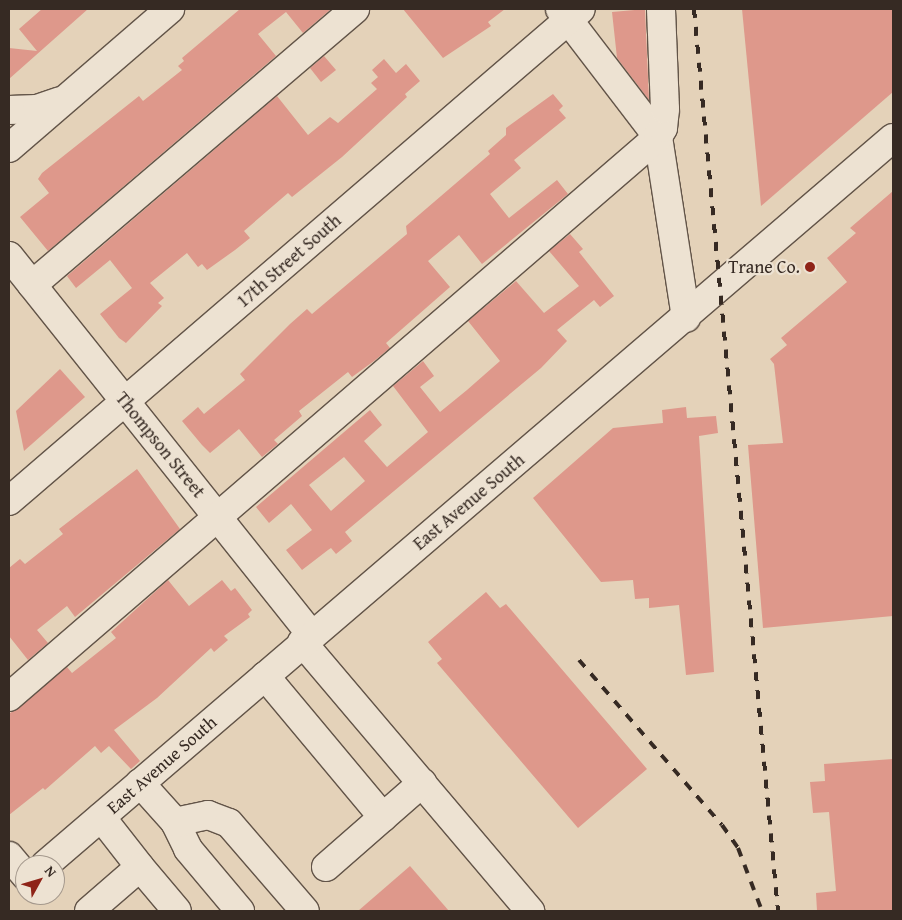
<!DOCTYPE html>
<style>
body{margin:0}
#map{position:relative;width:902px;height:920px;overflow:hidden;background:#e4d2b9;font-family:"Gentium Book Plus",serif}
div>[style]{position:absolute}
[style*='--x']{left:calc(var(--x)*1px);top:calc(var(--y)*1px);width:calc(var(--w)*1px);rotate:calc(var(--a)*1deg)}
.building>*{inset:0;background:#de988b}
.roads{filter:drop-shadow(1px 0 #625448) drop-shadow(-1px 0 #625448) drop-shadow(0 1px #625448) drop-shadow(0 -1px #625448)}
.minor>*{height:28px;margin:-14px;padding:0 14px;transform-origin:14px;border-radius:14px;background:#ede2d2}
.rail>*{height:4px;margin-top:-2px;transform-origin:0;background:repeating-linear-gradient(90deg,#362a23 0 9px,transparent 0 18px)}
.dots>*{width:14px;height:14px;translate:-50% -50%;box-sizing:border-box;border:2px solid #ede2d2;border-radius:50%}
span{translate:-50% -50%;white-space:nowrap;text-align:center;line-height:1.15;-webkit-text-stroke:4.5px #ede2d2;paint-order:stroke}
.street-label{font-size:18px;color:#362a23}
.poi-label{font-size:18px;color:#362a23}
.right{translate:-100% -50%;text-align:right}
.frame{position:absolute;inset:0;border:10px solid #362a23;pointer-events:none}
.north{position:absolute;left:15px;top:855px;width:50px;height:50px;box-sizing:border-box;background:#ede2d2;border:1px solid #a4988c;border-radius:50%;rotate:51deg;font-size:14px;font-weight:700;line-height:20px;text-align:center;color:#362a23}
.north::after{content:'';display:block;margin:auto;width:18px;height:22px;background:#8f2418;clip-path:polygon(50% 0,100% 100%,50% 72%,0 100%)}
</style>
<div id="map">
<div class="building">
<i style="clip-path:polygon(42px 9px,88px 9px,9px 79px,9px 48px,37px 51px,19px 29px)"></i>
<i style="clip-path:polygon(240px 9px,331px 9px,303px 33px,286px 12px,258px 34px,276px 56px,48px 251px,20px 217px,49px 193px,38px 179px,42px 173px,139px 96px,143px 101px,182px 70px,178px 66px,184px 61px,182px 58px)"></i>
<i style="clip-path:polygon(403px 9px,505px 9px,488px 22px,491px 26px,443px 58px)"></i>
<i style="clip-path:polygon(646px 9px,645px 10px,649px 100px,617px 58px,612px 12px)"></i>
<i style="clip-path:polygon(742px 9px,893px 9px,893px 92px,761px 206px)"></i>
<i style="clip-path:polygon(324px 56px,336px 70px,321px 82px,310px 68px)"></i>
<i style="clip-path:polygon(384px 59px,396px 73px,406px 64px,420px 81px,405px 94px,407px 97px,342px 157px,292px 197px,288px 193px,244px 231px,250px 238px,235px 250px,207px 270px,202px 264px,198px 267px,187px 253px,150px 283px,164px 298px,158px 303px,162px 306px,126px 343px,119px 338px,100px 314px,132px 288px,110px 260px,76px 288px,67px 276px,277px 96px,308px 135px,330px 117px,338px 123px,377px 89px,371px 83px,378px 77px,372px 70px)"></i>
<i style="clip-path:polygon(553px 94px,563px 106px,559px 110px,566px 118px,514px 160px,521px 168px,490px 194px,509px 218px,557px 180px,568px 194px,482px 264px,459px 235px,428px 261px,450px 287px,386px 343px,390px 348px,374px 361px,352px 377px,348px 372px,299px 411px,302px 416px,274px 440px,278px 444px,262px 457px,239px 429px,210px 453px,202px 445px,182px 421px,198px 407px,204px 414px,245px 380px,240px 374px,290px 324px,307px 309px,312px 314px,407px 234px,406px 226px,490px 154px,488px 151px,506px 135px,506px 128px)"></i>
<i style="clip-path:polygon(893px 191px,893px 616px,763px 628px,748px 445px,783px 443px,774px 364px,770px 359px,787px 345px,781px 338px,847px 282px,827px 258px,856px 233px,850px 228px)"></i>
<i style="clip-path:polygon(evenodd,570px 234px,583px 249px,579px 252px,614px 296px,600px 307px,594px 300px,557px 330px,567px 341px,541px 368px,345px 532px,352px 541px,336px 554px,331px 548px,328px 550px,302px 570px,286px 550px,312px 530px,291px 504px,269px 523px,256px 507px,370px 410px,382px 425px,364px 441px,387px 467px,428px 432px,393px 386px,423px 361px,434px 376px,420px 387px,440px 412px,467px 390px,500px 361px,468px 321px,516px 281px,544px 313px,579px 286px,549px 251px,570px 234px,344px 457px,365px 481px,331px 511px,309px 485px,344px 457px)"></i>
<i style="clip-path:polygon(60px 369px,85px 397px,24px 451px,16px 411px)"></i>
<i style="clip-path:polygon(686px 407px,687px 418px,716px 416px,718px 433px,699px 436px,714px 672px,686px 675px,679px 605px,649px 608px,649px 598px,635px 599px,633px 580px,601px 582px,533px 498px,613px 428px,663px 423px,662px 410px)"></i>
<i style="clip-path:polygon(137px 469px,180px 529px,75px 617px,67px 606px,37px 630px,48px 643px,28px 660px,9px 636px,9px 568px,20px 559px,25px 564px,63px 534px,59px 529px)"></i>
<i style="clip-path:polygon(168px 580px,189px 606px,222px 580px,231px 591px,235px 588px,252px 610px,248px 614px,250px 617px,224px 636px,228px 640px,214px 652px,211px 648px,157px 698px,114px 730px,140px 761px,131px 769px,109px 746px,101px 753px,95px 746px,45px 790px,43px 788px,9px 815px,9px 714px,67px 667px,72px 673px,116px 638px,111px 632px)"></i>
<i style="clip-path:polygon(486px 592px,500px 608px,506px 604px,647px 769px,578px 828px,437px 663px,442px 659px,428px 642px)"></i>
<i style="clip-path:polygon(893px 759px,893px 911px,817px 911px,816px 893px,836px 891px,829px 812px,813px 813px,810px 782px,825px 781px,824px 764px)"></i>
<i style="clip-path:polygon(410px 866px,449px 911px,358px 911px)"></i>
</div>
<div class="roads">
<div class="minor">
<i style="--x:560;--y:9;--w:161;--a:52.6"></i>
<i style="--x:658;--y:137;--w:183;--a:81.2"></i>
<i style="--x:9;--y:110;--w:28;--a:-2"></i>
<i style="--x:37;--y:109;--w:24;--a:-19"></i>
<i style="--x:9;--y:148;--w:213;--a:-40.8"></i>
<i style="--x:9;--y:256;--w:485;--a:51.4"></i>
<i style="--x:32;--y:285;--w:425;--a:-40.5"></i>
<i style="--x:9;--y:501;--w:754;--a:-40.7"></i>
<i style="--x:302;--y:642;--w:353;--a:49.7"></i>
<i style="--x:265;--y:676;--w:184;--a:50.1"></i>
<i style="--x:9;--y:697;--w:857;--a:-40.79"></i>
<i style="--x:658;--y:137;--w:10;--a:-61"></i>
<i style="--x:663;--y:128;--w:19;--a:-84"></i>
<i style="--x:665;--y:109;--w:100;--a:-92.3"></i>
<i style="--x:140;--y:783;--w:52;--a:48.1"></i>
<i style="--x:175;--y:822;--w:30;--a:64"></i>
<i style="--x:188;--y:849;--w:81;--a:50"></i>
<i style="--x:101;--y:817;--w:63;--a:52"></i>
<i style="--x:175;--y:822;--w:34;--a:-12"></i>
<i style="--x:208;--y:815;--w:22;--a:21"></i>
<i style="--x:229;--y:823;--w:116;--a:49.2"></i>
<i style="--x:9;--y:856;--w:25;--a:50"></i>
<i style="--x:45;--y:865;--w:1117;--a:-40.61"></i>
<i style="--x:326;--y:867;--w:128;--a:-41.2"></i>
<i style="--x:89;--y:911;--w:67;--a:-40.8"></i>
<i style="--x:140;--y:867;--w:57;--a:49.9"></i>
</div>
</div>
<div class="rail">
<i style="--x:694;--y:9;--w:906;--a:84.68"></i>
<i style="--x:579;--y:660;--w:218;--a:49.1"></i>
<i style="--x:722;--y:825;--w:28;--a:55"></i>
<i style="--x:738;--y:848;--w:67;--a:69.1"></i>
</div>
<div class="dots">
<i style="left:810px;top:267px;background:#8f2418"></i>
</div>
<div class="street-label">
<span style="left:289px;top:261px;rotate:-41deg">17th Street South</span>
<span style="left:160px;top:445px;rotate:51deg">Thompson Street</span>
<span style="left:469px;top:502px;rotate:-40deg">East Avenue South</span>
<span style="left:162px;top:765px;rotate:-41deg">East Avenue South</span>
</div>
<div class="poi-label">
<span class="right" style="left:800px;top:267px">Trane Co.</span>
</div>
<div class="frame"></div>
<div class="north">N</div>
</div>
